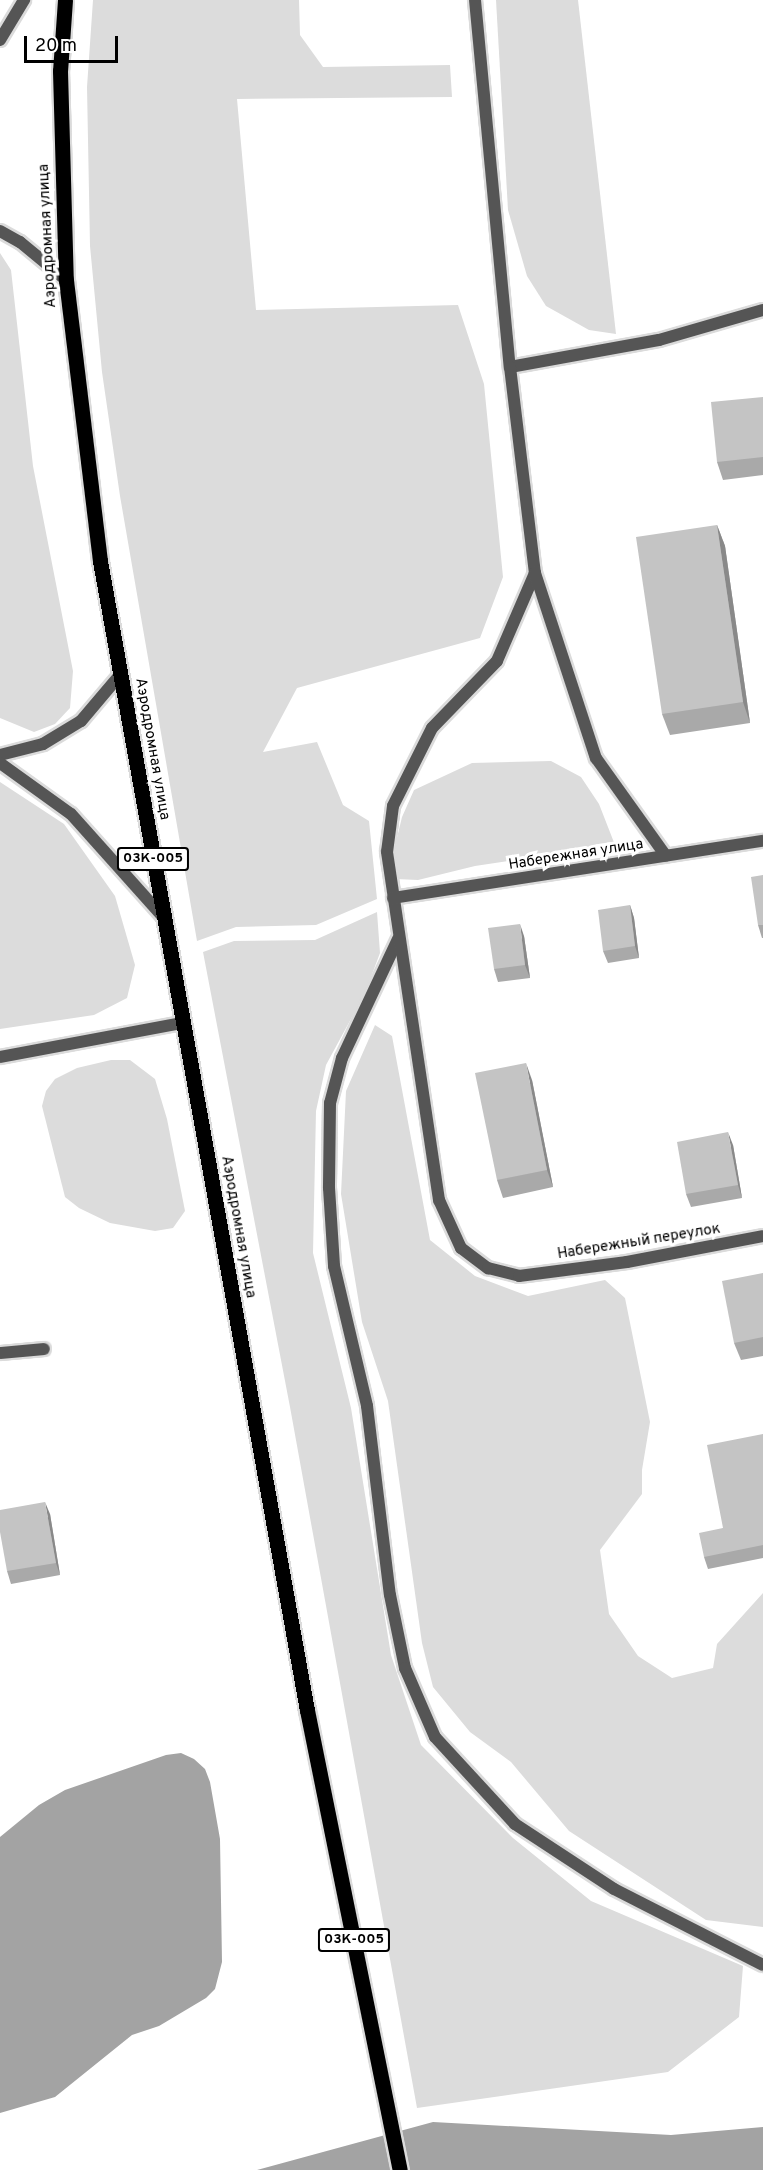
<!DOCTYPE html>
<meta charset="utf-8">
<style>
body{margin:0}
#map{position:relative;width:763px;height:2170px;overflow:hidden;background:#fff;font-family:Overpass,sans-serif}
div>[style]{position:absolute}
[style*='--x']{left:calc(var(--x)*1px);top:calc(var(--y)*1px);width:calc(var(--w)*1px);rotate:calc(var(--a)*1deg)}
.green>*{inset:0;background:#dcdcdc}
.water>*{inset:0;background:#a3a3a3}
.roads{filter:drop-shadow(2px 0 #dbdbdb) drop-shadow(-2px 0 #dbdbdb) drop-shadow(0 2px #dbdbdb) drop-shadow(0 -2px #dbdbdb)}
.lane>*{height:12px;margin:-6px;padding:0 6px;transform-origin:6px;border-radius:6px;background:#555}
.street>*{height:12px;margin:-6px;padding:0 6px;transform-origin:6px;border-radius:6px;background:#555}
.primary>*{height:15px;margin:-7.5px;padding:0 7.5px;transform-origin:7.5px;border-radius:7.5px;background:#000}
.wall>*{inset:0;background:#a9a9a9}
.shaded-wall>*{inset:0;background:#898989}
.building>*{inset:0;background:#c4c4c4}
span{translate:-50% -50%;white-space:nowrap;text-align:center;line-height:1.15;-webkit-text-stroke:6px #fff;paint-order:stroke}
.shield-label span{padding:2px 4px;background:#fff;border:2px solid;border-radius:4px;-webkit-text-stroke-width:0}
.shield-label{font-size:14px;color:#000;font-weight:700}
.street-label{font-size:15px;color:#000}
.scale{position:absolute;left:24px;top:36px;width:94px;height:27px;box-sizing:border-box;border:3px solid #000;border-top:0;padding-left:8px;font-size:18px;line-height:21px;white-space:nowrap;color:#000;-webkit-text-stroke:4px #fff;paint-order:stroke}
</style>
<div id="map">
<div class="green">
<i style="clip-path:polygon(93px 0,299px 0,300px 35px,323px 67px,450px 65px,452px 97px,237px 99px,256px 310px,458px 305px,484px 384px,503px 577px,480px 638px,297px 688px,263px 752px,317px 742px,343px 805px,369px 821px,377px 899px,316px 925px,236px 927px,197px 941px,120px 496px,102px 372px,90px 246px,87px 87px)"></i>
<i style="clip-path:polygon(496px 0,578px 0,616px 334px,589px 330px,546px 306px,527px 276px,508px 210px)"></i>
<i style="clip-path:polygon(0 253px,11px 270px,33px 466px,73px 671px,70px 708px,55px 724px,34px 732px,0 718px)"></i>
<i style="clip-path:polygon(551px 761px,581px 777px,599px 804px,615px 845px,475px 866px,418px 880px,396px 879px,394px 850px,402px 817px,414px 790px,472px 763px)"></i>
<i style="clip-path:polygon(0 782px,64px 824px,115px 896px,135px 965px,127px 998px,94px 1015px,0 1029px)"></i>
<i style="clip-path:polygon(377px 912px,380px 953px,365px 993px,326px 1065px,316px 1111px,313px 1253px,351px 1408px,391px 1655px,421px 1745px,513px 1838px,591px 1901px,743px 1966px,739px 2017px,668px 2072px,417px 2108px,290px 1407px,203px 952px,234px 941px,315px 940px)"></i>
<i style="clip-path:polygon(375px 1025px,392px 1036px,430px 1240px,475px 1276px,528px 1296px,605px 1280px,625px 1298px,650px 1422px,642px 1470px,642px 1494px,600px 1550px,609px 1614px,638px 1656px,672px 1678px,713px 1668px,717px 1644px,763px 1593px,763px 1927px,706px 1920px,569px 1831px,511px 1762px,470px 1732px,433px 1687px,422px 1643px,388px 1401px,362px 1322px,341px 1194px,346px 1091px)"></i>
<i style="clip-path:polygon(111px 1060px,130px 1060px,155px 1079px,167px 1119px,185px 1211px,173px 1228px,155px 1231px,110px 1223px,79px 1208px,65px 1197px,42px 1106px,46px 1091px,55px 1079px,77px 1068px)"></i>
</div>
<div class="water">
<i style="clip-path:polygon(181px 1753px,194px 1759px,205px 1769px,210px 1782px,220px 1839px,222px 1962px,215px 1989px,206px 1998px,159px 2026px,132px 2035px,55px 2097px,0 2113px,0 1837px,39px 1805px,65px 1790px,166px 1755px)"></i>
<i style="clip-path:polygon(433px 2122px,671px 2135px,763px 2127px,763px 2170px,257px 2170px)"></i>
</div>
<div class="roads">
<div class="lane">
<i style="--x:0;--y:40;--w:47;--a:-59"></i>
<i style="--x:0;--y:231;--w:23;--a:29"></i>
<i style="--x:20;--y:242;--w:60;--a:39.6"></i>
<i style="--x:510;--y:367;--w:151;--a:-10.3"></i>
<i style="--x:659;--y:340;--w:108;--a:-16.1"></i>
<i style="--x:0;--y:755;--w:44;--a:-14.3"></i>
<i style="--x:43;--y:744;--w:44;--a:-31.2"></i>
<i style="--x:81;--y:721;--w:60;--a:-49.7"></i>
<i style="--x:0;--y:763;--w:87;--a:35.7"></i>
<i style="--x:71;--y:814;--w:140;--a:48.2"></i>
<i style="--x:398;--y:939;--w:132;--a:115.2"></i>
<i style="--x:342;--y:1058;--w:47;--a:104.9"></i>
<i style="--x:330;--y:1103;--w:85;--a:90.7"></i>
<i style="--x:329;--y:1188;--w:78;--a:86.3"></i>
<i style="--x:334;--y:1266;--w:144;--a:76.7"></i>
<i style="--x:367;--y:1406;--w:190;--a:83.1"></i>
<i style="--x:390;--y:1595;--w:75;--a:78.4"></i>
<i style="--x:405;--y:1668;--w:75;--a:66.5"></i>
<i style="--x:435;--y:1737;--w:118;--a:47.4"></i>
<i style="--x:515;--y:1824;--w:118;--a:33.3"></i>
<i style="--x:614;--y:1889;--w:167;--a:27"></i>
<i style="--x:0;--y:1057;--w:185;--a:-10.6"></i>
<i style="--x:0;--y:1353;--w:44;--a:-5.2"></i>
</div>
<div class="street">
<i style="--x:475;--y:0;--w:369;--a:84.6"></i>
<i style="--x:510;--y:367;--w:208;--a:83.1"></i>
<i style="--x:535;--y:573;--w:96;--a:113.4"></i>
<i style="--x:497;--y:661;--w:93;--a:134.1"></i>
<i style="--x:432;--y:728;--w:87;--a:116.6"></i>
<i style="--x:393;--y:806;--w:46;--a:97.4"></i>
<i style="--x:387;--y:852;--w:352;--a:81.5"></i>
<i style="--x:439;--y:1200;--w:53;--a:65.4"></i>
<i style="--x:461;--y:1248;--w:34;--a:37"></i>
<i style="--x:488;--y:1268;--w:32;--a:14"></i>
<i style="--x:519;--y:1276;--w:109;--a:-7.4"></i>
<i style="--x:627;--y:1262;--w:138;--a:-10.8"></i>
<i style="--x:535;--y:573;--w:195;--a:71.8"></i>
<i style="--x:596;--y:758;--w:120;--a:54.5"></i>
<i style="--x:393;--y:898;--w:374;--a:-8.8"></i>
</div>
<div class="primary">
<i style="--x:65;--y:0;--w:71;--a:94"></i>
<i style="--x:60;--y:71;--w:209;--a:88.4"></i>
<i style="--x:66;--y:280;--w:283;--a:83.1"></i>
<i style="--x:100;--y:561;--w:1167;--a:79.79"></i>
<i style="--x:307;--y:1710;--w:469;--a:78.6"></i>
</div>
</div>
<div class="wall">
<i style="clip-path:polygon(763px 397px,763px 475px,723px 480px,717px 462px)"></i>
<i style="clip-path:polygon(717px 525px,725px 546px,750px 723px,670px 735px,662px 714px)"></i>
<i style="clip-path:polygon(763px 875px,763px 938px,762px 938px,758px 925px)"></i>
<i style="clip-path:polygon(630px 905px,634px 918px,639px 958px,608px 963px,603px 951px)"></i>
<i style="clip-path:polygon(524px 936px,530px 978px,498px 982px,494px 969px)"></i>
<i style="clip-path:polygon(532px 1080px,553px 1187px,503px 1198px,497px 1180px)"></i>
<i style="clip-path:polygon(733px 1145px,742px 1198px,691px 1207px,686px 1194px)"></i>
<i style="clip-path:polygon(763px 1273px,763px 1356px,741px 1360px,734px 1343px)"></i>
<i style="clip-path:polygon(763px 1434px,763px 1558px,708px 1569px,704px 1557px,723px 1528px)"></i>
<i style="clip-path:polygon(50px 1514px,60px 1575px,11px 1584px,7px 1571px)"></i>
</div>
<div class="shaded-wall">
<i style="clip-path:polygon(717px 525px,725px 546px,750px 723px,743px 702px)"></i>
<i style="clip-path:polygon(630px 905px,634px 918px,639px 958px,635px 946px)"></i>
<i style="clip-path:polygon(520px 924px,524px 936px,530px 978px,525px 965px)"></i>
<i style="clip-path:polygon(526px 1063px,532px 1080px,553px 1187px,547px 1170px)"></i>
<i style="clip-path:polygon(728px 1132px,733px 1145px,742px 1198px,738px 1185px)"></i>
<i style="clip-path:polygon(45px 1502px,50px 1514px,60px 1575px,56px 1563px)"></i>
</div>
<div class="building">
<i style="clip-path:polygon(763px 397px,763px 457px,717px 462px,711px 402px)"></i>
<i style="clip-path:polygon(717px 525px,743px 702px,662px 714px,636px 537px)"></i>
<i style="clip-path:polygon(763px 875px,763px 925px,758px 925px,751px 877px)"></i>
<i style="clip-path:polygon(630px 905px,635px 946px,603px 951px,598px 910px)"></i>
<i style="clip-path:polygon(520px 924px,525px 965px,494px 969px,488px 928px)"></i>
<i style="clip-path:polygon(526px 1063px,547px 1170px,497px 1180px,475px 1073px)"></i>
<i style="clip-path:polygon(728px 1132px,738px 1185px,686px 1194px,677px 1142px)"></i>
<i style="clip-path:polygon(763px 1273px,763px 1337px,734px 1343px,722px 1281px)"></i>
<i style="clip-path:polygon(763px 1434px,763px 1545px,704px 1557px,699px 1533px,723px 1528px,707px 1445px)"></i>
<i style="clip-path:polygon(45px 1502px,56px 1563px,7px 1571px,0 1532px,0 1510px)"></i>
</div>
<div class="shield-label">
<span style="left:153px;top:859px">03К-005</span>
<span style="left:354px;top:1940px">03К-005</span>
</div>
<div class="street-label">
<span style="left:48px;top:236px;rotate:-93deg">Аэродромная улица</span>
<span style="left:152px;top:749px;rotate:80deg">Аэродромная улица</span>
<span style="left:576px;top:855px;rotate:-9deg">Набережная улица</span>
<span style="left:238px;top:1227px;rotate:80deg">Аэродромная улица</span>
<span style="left:639px;top:1242px;rotate:-9deg">Набережный переулок</span>
</div>
<div class="scale">20 m</div>
</div>
